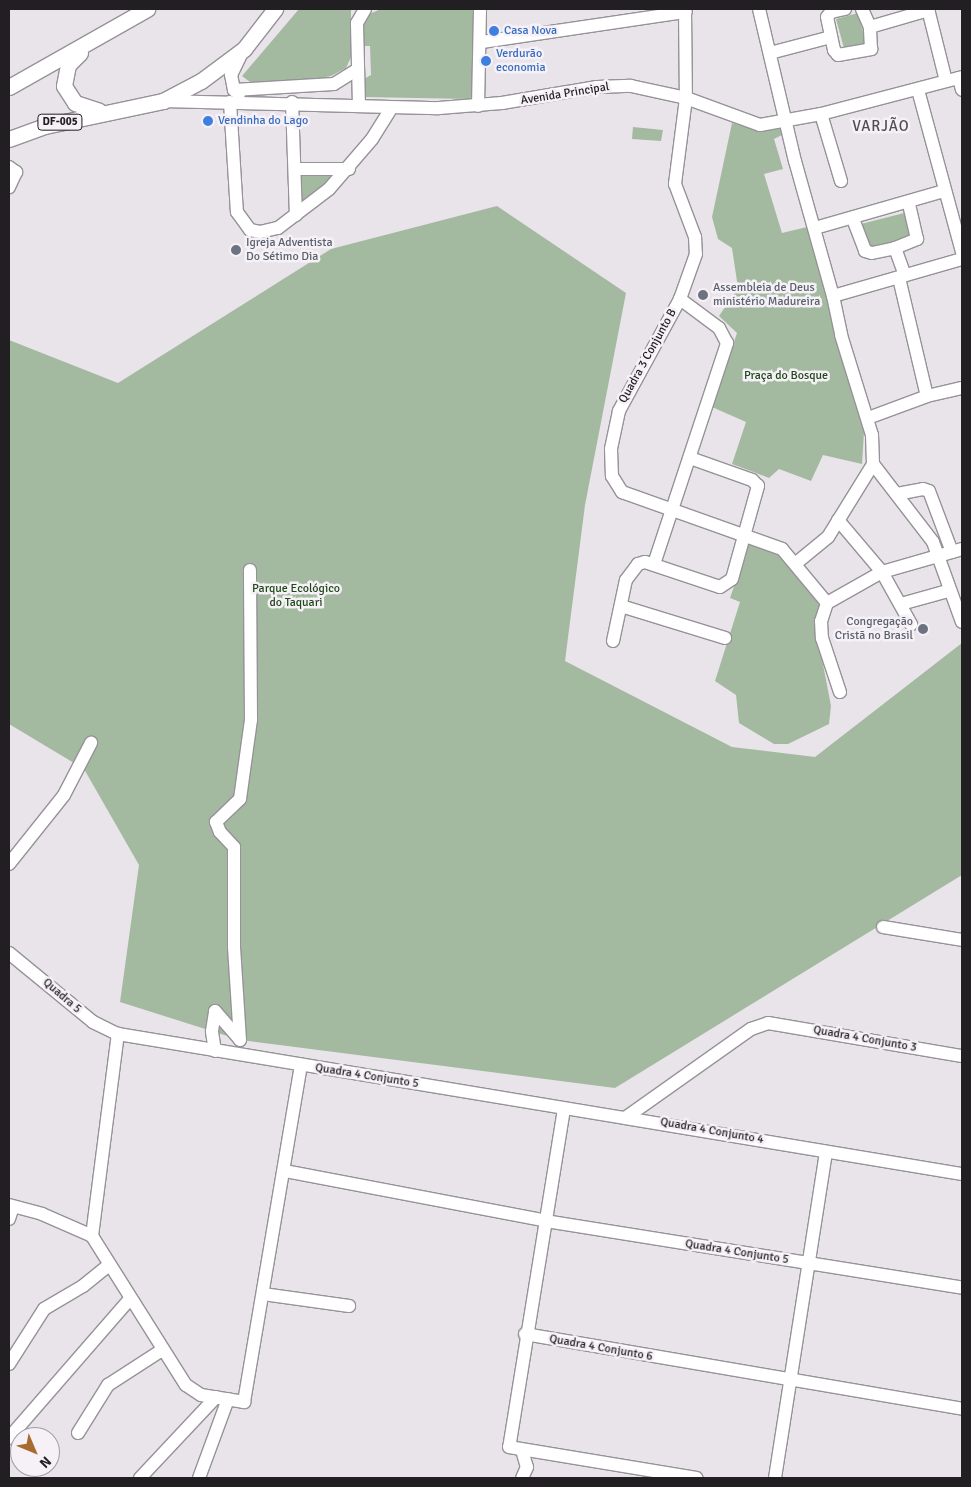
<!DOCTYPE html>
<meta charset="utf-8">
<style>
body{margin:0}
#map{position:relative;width:971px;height:1487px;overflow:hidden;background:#e8e4ea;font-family:Signika,sans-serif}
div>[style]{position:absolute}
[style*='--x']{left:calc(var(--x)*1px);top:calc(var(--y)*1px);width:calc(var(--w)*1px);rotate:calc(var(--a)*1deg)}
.green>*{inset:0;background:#a4baa0}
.roads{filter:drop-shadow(1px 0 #969298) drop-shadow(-1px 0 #969298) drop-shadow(0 1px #969298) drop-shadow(0 -1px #969298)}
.minor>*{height:12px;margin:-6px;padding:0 6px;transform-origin:6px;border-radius:6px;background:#fff}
.major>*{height:15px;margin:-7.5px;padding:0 7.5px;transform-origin:7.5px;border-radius:7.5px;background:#fff}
.dots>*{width:14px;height:14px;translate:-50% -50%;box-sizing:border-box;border:2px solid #f5f1f7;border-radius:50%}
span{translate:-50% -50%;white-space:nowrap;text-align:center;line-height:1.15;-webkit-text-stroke:5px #f5f1f7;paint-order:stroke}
.shield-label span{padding:1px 4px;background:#f5f1f7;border:1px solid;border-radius:4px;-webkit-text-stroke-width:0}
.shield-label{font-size:11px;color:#211f21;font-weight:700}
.shop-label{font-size:12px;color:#366cbe}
.left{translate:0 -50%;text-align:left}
.street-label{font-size:12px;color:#211f21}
.worship-label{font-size:12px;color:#5b616d}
.right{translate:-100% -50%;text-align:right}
.park-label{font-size:12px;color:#1f4918}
.quarter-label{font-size:15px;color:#514d52;letter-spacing:1px}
.frame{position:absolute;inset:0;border:10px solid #211f21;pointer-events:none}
.north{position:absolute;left:10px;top:1427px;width:50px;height:50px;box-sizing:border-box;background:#f5f1f7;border:1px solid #a09da1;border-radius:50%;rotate:135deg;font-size:14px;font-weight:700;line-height:20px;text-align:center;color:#211f21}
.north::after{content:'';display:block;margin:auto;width:18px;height:22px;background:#a86a2f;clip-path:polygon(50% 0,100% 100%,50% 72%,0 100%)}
</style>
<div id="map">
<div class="green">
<i style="clip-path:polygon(299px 9px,351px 9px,351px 57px,346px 68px,331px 76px,310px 80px,250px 82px,242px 76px)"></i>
<i style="clip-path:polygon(475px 9px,474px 95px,469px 99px,365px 97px,362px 80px,371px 75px,370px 46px,363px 46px,363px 23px,367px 15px,381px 9px)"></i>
<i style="clip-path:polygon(858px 13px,867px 46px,845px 52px,836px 19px)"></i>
<i style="clip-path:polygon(732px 123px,757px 130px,779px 127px,782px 135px,774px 139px,783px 169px,764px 174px,782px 233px,807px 227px,864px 432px,862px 464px,823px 455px,811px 481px,779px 469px,769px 478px,732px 464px,746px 422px,712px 407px,737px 333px,719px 316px,738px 288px,732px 248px,718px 239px,712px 217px)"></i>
<i style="clip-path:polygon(633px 127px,663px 130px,661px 141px,632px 139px)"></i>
<i style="clip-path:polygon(343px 171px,302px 208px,300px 172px)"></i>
<i style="clip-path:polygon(497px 206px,626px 293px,585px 505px,565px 661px,732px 747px,815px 757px,962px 643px,962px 875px,615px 1088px,240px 1040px,120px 1002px,139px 865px,84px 769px,9px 724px,9px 340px,118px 383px,331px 249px)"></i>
<i style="clip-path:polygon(908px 212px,915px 238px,868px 250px,861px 224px)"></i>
<i style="clip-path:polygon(752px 543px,779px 553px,821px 602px,816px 628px,831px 706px,829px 724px,788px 744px,774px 744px,739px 723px,736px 695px,715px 681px,740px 602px,730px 598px,748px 546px)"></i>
</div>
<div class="roads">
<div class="minor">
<i style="--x:685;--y:9;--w:89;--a:89.4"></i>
<i style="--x:686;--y:98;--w:87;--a:97.3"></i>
<i style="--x:675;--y:184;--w:57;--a:69.3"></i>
<i style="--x:695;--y:237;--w:17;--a:87"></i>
<i style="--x:696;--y:254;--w:48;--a:109.6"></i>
<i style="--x:680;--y:299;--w:128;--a:118.6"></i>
<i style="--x:619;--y:411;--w:39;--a:102"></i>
<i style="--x:611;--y:449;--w:27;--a:88"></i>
<i style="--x:612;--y:476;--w:19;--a:58"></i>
<i style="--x:622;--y:492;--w:170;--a:19.6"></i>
<i style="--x:782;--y:549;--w:70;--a:50.2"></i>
<i style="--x:759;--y:9;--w:156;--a:76.7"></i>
<i style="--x:795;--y:161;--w:140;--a:74.3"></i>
<i style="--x:833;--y:296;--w:40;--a:78"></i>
<i style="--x:841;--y:335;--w:105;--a:72.8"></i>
<i style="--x:872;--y:435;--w:29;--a:88"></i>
<i style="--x:845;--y:9;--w:14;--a:168"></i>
<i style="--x:831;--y:12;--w:6;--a:129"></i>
<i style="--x:827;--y:17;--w:34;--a:78"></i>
<i style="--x:834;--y:50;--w:6;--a:51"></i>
<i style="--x:838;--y:55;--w:34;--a:-10"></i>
<i style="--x:871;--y:49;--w:22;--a:-93"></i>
<i style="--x:870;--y:27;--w:20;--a:-114"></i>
<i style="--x:928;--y:9;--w:74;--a:76"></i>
<i style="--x:870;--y:27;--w:61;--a:-16.1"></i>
<i style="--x:482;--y:42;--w:206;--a:-8.4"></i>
<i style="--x:770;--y:53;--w:63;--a:-14.7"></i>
<i style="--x:959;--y:78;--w:12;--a:76"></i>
<i style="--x:234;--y:90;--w:100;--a:-3.4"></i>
<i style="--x:334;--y:84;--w:26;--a:-32"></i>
<i style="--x:918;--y:90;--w:168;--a:74.8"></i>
<i style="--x:239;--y:94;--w:6;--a:-141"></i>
<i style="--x:234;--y:90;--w:15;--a:-101"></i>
<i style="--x:231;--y:75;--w:25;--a:-64"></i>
<i style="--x:163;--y:101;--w:276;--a:1.5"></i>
<i style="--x:439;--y:108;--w:63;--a:-4.5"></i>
<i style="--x:502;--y:103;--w:96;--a:-9.6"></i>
<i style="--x:597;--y:87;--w:34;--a:-2"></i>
<i style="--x:631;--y:86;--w:56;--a:12.3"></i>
<i style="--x:686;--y:98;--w:79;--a:20"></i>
<i style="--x:760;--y:125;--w:62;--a:-10.2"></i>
<i style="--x:821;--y:114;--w:146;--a:-14.7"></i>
<i style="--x:230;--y:102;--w:110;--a:86.4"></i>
<i style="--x:237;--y:212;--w:22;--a:54"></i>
<i style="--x:250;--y:230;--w:10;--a:11"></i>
<i style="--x:260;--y:232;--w:18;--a:-13"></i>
<i style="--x:278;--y:228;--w:64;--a:-37.4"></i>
<i style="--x:329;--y:189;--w:66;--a:-49.3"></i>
<i style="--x:372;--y:139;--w:36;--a:-58"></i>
<i style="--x:292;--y:102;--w:113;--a:88"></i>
<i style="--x:359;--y:106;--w:83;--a:-91.4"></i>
<i style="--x:357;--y:23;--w:16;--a:-60"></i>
<i style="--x:478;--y:106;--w:97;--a:-88.8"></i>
<i style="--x:821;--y:114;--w:70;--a:73.4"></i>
<i style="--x:9;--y:167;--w:9;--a:36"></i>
<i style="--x:16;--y:172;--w:17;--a:115"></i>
<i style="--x:295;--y:169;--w:54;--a:0"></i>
<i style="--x:853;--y:219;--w:34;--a:69"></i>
<i style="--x:865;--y:251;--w:7;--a:16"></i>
<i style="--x:872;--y:253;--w:24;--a:-12"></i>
<i style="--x:895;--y:248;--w:24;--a:-22"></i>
<i style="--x:917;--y:239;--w:37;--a:-103"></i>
<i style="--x:815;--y:228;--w:134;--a:-16"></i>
<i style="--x:895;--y:248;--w:29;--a:70"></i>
<i style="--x:899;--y:278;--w:121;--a:76.7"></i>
<i style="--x:833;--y:296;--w:134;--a:-16"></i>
<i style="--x:868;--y:418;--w:63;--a:-20.4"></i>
<i style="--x:927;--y:396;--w:36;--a:-13"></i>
<i style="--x:873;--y:464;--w:98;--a:52.4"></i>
<i style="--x:933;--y:542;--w:85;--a:70.1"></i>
<i style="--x:897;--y:494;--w:26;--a:-11"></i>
<i style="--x:923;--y:489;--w:6;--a:18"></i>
<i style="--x:929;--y:491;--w:65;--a:69.3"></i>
<i style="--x:838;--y:520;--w:68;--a:49.8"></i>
<i style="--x:882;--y:572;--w:60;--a:60.9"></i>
<i style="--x:654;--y:564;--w:233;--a:-71.7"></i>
<i style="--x:727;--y:343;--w:17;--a:-118"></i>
<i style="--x:719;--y:328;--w:49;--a:-143.4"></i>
<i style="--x:795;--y:564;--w:43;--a:-39.3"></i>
<i style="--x:828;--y:537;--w:86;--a:-58.3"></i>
<i style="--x:827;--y:603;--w:63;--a:-29.4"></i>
<i style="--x:882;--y:572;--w:83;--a:-16"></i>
<i style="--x:827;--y:603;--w:19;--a:108"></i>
<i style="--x:821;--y:621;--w:17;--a:87"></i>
<i style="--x:822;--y:638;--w:57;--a:71.6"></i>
<i style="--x:901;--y:604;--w:49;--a:-15.5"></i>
<i style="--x:621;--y:606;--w:109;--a:17.1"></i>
<i style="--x:613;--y:641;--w:62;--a:-78"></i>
<i style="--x:626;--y:580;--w:20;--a:-53"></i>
<i style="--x:638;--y:564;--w:7;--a:-16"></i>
<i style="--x:645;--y:562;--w:79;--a:18.4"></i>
<i style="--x:720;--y:587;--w:14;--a:-34"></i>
<i style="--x:732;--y:579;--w:97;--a:-74.4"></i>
<i style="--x:758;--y:486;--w:8;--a:-135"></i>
<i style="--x:752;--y:480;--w:66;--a:-160.5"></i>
<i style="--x:9;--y:864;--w:88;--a:-51.4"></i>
<i style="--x:64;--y:795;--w:59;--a:-62.6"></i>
<i style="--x:883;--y:927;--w:80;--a:9.3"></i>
<i style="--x:9;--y:953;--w:109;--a:39.4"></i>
<i style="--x:93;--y:1022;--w:28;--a:26"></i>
<i style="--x:118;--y:1034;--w:856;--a:9.42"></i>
<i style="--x:215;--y:1051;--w:20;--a:-99"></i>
<i style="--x:212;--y:1031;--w:20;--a:-81"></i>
<i style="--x:215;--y:1011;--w:38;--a:49"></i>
<i style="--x:240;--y:1040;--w:93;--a:-93.7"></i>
<i style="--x:234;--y:947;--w:100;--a:-90"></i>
<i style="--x:234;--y:847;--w:21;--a:-133"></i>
<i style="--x:220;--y:832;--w:11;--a:-112"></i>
<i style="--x:216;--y:822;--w:33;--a:-44"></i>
<i style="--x:240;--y:799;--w:80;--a:-82.1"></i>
<i style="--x:251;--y:720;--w:150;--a:-90.4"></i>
<i style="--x:564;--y:1109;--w:342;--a:99.2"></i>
<i style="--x:509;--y:1447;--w:190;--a:9.4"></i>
<i style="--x:628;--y:1116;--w:151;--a:-35.3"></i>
<i style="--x:751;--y:1029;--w:18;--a:-19"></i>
<i style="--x:768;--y:1023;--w:197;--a:9.7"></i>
<i style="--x:285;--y:1171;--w:266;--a:10.8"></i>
<i style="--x:546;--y:1221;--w:421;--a:9.1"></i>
<i style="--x:9;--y:1205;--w:34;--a:15"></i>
<i style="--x:42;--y:1214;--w:55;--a:23.7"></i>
<i style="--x:92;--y:1236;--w:176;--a:57.8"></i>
<i style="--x:186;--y:1385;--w:18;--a:34"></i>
<i style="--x:201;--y:1395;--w:44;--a:9.2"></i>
<i style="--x:244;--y:1402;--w:342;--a:-80.4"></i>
<i style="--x:9;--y:1219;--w:13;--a:-72"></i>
<i style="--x:92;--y:1236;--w:204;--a:-82.7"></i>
<i style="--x:263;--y:1294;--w:87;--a:7.9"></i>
<i style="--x:525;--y:1334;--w:443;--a:9.7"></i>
<i style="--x:9;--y:1364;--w:65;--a:-57.5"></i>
<i style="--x:44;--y:1309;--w:45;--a:-30.5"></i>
<i style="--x:83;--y:1286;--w:33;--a:-39"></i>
<i style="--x:78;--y:1433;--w:57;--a:-58"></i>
<i style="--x:108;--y:1385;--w:64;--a:-32.9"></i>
<i style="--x:9;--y:1438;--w:184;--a:-49"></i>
<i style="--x:522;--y:1450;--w:18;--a:74"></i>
<i style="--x:527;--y:1467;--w:12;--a:114"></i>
<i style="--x:140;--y:1478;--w:111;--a:-46.8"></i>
<i style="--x:199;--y:1478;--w:84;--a:-69.8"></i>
<i style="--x:775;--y:1478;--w:330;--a:-81.1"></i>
</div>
<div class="major">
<i style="--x:80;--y:53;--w:17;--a:135"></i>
<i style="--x:68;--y:65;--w:21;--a:101"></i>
<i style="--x:64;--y:86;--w:20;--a:57"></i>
<i style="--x:75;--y:103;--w:25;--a:18"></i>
<i style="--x:9;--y:87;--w:159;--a:-29.5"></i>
<i style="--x:9;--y:139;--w:38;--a:-20"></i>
<i style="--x:45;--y:126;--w:121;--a:-12"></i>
<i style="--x:163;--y:101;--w:43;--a:-27.8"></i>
<i style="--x:201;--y:81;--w:54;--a:-36.7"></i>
<i style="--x:244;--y:49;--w:51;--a:-52.2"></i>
</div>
</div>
<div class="dots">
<i style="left:494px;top:31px;background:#3f7fe0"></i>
<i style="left:486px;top:61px;background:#3f7fe0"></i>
<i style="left:208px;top:121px;background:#3f7fe0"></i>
<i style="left:236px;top:250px;background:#6b7280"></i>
<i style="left:703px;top:295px;background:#6b7280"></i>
<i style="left:923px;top:629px;background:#6b7280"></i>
</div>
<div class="shield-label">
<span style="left:60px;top:122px">DF-005</span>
</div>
<div class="shop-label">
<span class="left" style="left:504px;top:31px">Casa Nova</span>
<span class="left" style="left:496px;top:61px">Verdurão<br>economia</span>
<span class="left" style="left:218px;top:121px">Vendinha do Lago</span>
</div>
<div class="street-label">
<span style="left:565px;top:94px;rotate:-9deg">Avenida Principal</span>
<span style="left:648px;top:356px;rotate:-61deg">Quadra 3 Conjunto B</span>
<span style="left:62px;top:996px;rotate:41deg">Quadra 5</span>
<span style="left:865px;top:1039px;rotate:10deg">Quadra 4 Conjunto 3</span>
<span style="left:367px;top:1076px;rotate:9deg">Quadra 4 Conjunto 5</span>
<span style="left:712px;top:1131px;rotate:10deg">Quadra 4 Conjunto 4</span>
<span style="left:737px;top:1252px;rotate:9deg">Quadra 4 Conjunto 5</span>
<span style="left:601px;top:1348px;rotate:10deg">Quadra 4 Conjunto 6</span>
</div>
<div class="worship-label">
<span class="left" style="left:246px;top:250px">Igreja Adventista<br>Do Sétimo Dia</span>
<span class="left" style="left:713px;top:295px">Assembleia de Deus<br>ministério Madureira</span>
<span class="right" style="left:913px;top:629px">Congregação<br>Cristã no Brasil</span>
</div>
<div class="park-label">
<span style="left:786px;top:376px">Praça do Bosque</span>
<span style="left:296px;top:596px">Parque Ecológico<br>do Taquari</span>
</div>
<div class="quarter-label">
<span style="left:881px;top:127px">VARJÃO</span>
</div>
<div class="frame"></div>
<div class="north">N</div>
</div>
